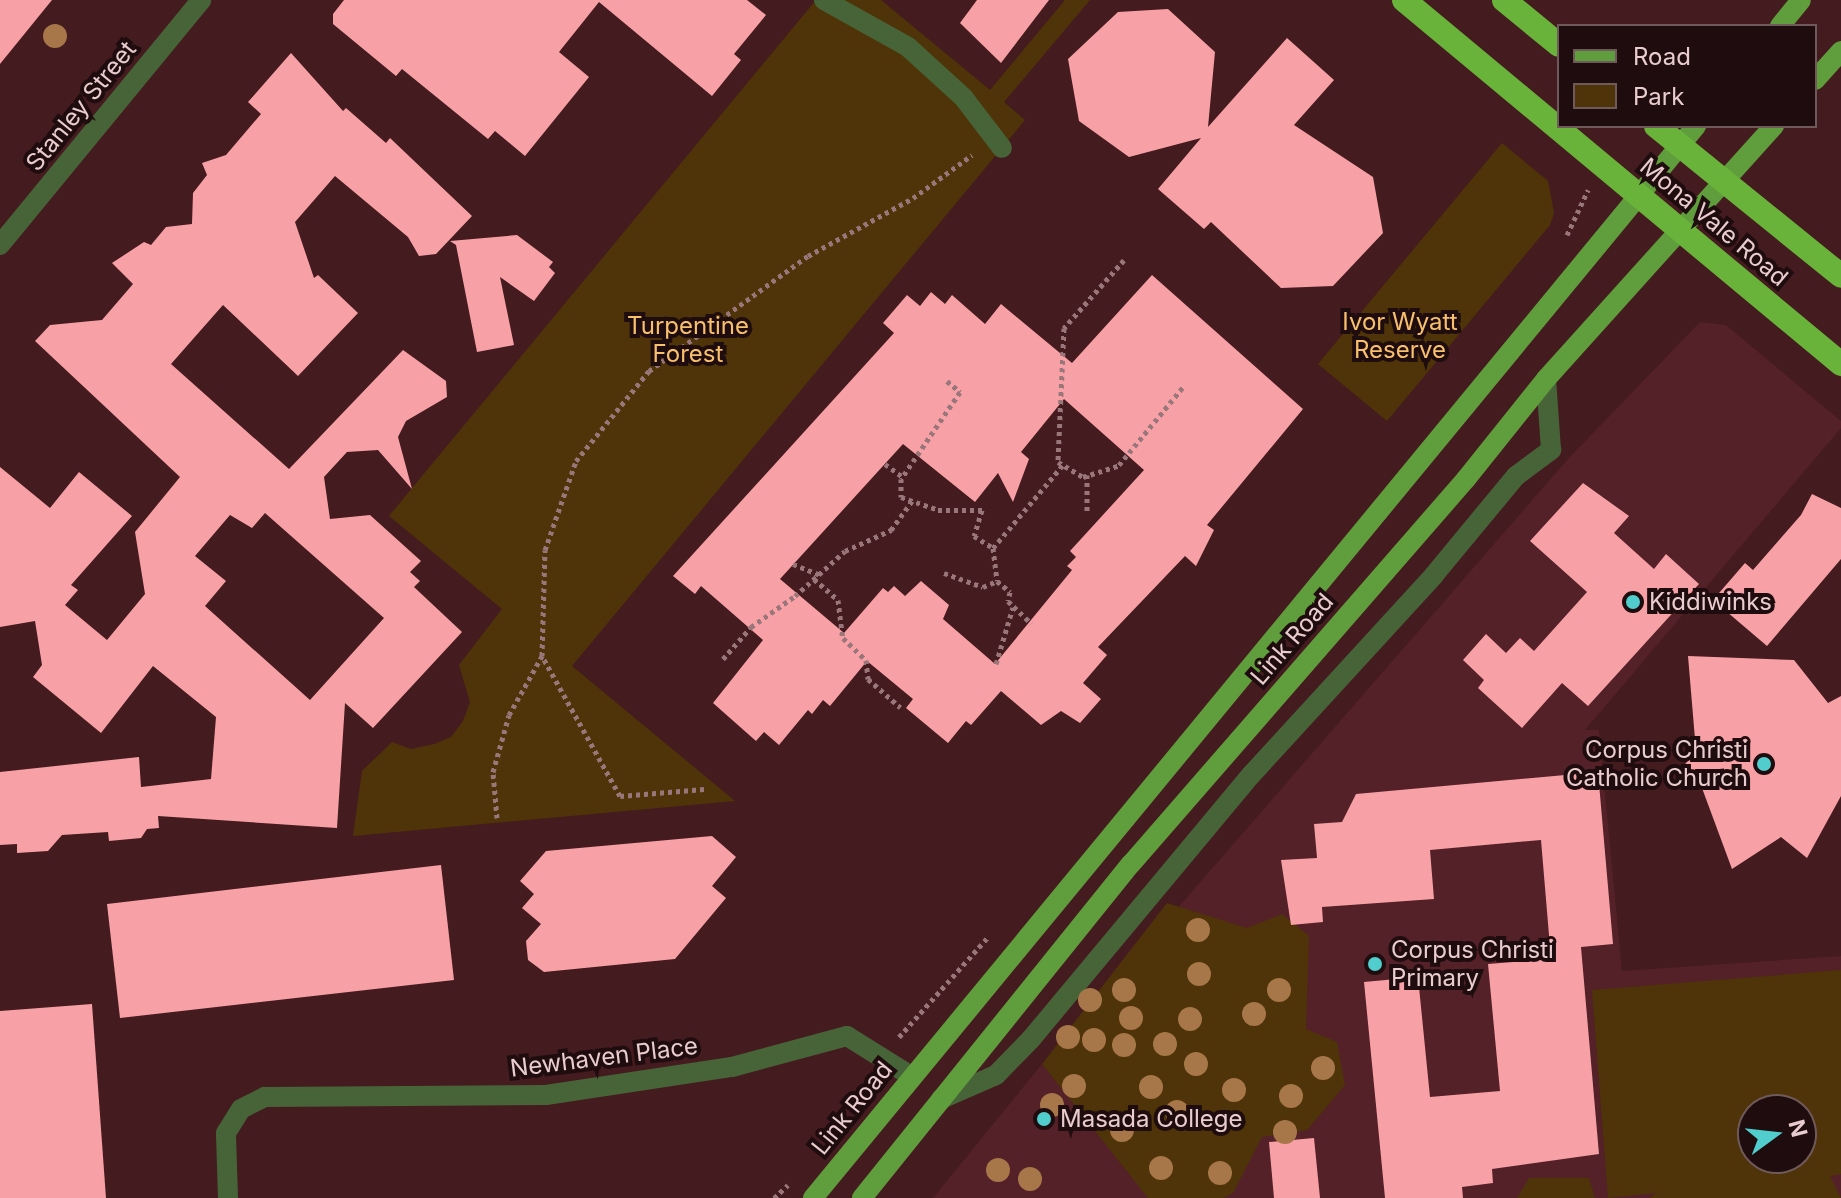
<!DOCTYPE html>
<style>
body{margin:0}
#map{position:relative;width:1841px;height:1198px;overflow:hidden;background:#441b1f;font-family:Inter,sans-serif}
div>[style]{position:absolute}
[style*='--x']{left:calc(var(--x)*1px);top:calc(var(--y)*1px);width:calc(var(--w)*1px);rotate:calc(var(--a)*1deg)}
.built>*{inset:0;background:#532127}
.green>*{inset:0;background:#4e3408}
.building>*{inset:0;background:#f7a1a7}
.path>*{height:5px;margin-top:-2.5px;transform-origin:0;background:repeating-linear-gradient(90deg,#997679 0 4px,transparent 0 8px)}
.minor>*{height:20px;margin:-10px;padding:0 10px;transform-origin:10px;border-radius:10px;background:#476438}
.major>*{height:20px;margin:-10px;padding:0 10px;transform-origin:10px;border-radius:10px;background:#609d3c}
.highway>*{height:24px;margin:-12px;padding:0 12px;transform-origin:12px;border-radius:12px;background:#69b33b}
.trees>*{width:24px;height:24px;margin:-12px;border-radius:50%;background:#a77649}
.dots>*{width:22px;height:22px;translate:-50% -50%;box-sizing:border-box;border:4px solid #1f0c0e;border-radius:50%}
span{translate:-50% -50%;white-space:nowrap;text-align:center;line-height:1.15;-webkit-text-stroke:8px #1f0c0e;paint-order:stroke}
.street-label{font-size:24px;color:#e9cccd}
.park-label{font-size:24px;color:#f8c06c}
.poi-label{font-size:24px;color:#e9cccd}
.left{translate:0 -50%;text-align:left}
.right{translate:-100% -50%;text-align:right}
.legend{position:absolute;left:1557px;top:24px;width:260px;height:104px;box-sizing:border-box;background:#1f0c0e;border:2px solid #70595a;margin:0;padding:10px 14px;list-style:none;font-size:24px;color:#e9cccd}
.legend li{display:flex;align-items:center;gap:16px;height:40px}
.legend b{width:40px;border:2px solid #70595a}
.north{position:absolute;left:1737px;top:1094px;width:80px;height:80px;box-sizing:border-box;background:#1f0c0e;border:2px solid #70595a;border-radius:50%;rotate:75deg;font-size:22px;font-weight:700;line-height:32px;text-align:center;color:#e9cccd}
.north::after{content:'';display:block;margin:auto;width:28px;height:36px;background:#52cdcd;clip-path:polygon(50% 0,100% 100%,50% 72%,0 100%)}
</style>
<div id="map">
<div class="built">
<i style="clip-path:polygon(evenodd,1700px 322px,1726px 325px,1841px 421px,1841px 428px,1585px 730px,1599px 730px,1622px 971px,1841px 956px,1841px 1198px,933px 1198px,1042px 1064px,1568px 459px,1700px 322px,1753px 1110px,1801px 1110px,1801px 1158px,1753px 1158px,1753px 1110px)"></i>
</div>
<div class="green">
<i style="clip-path:polygon(816px 0,881px 0,990px 90px,1065px 0,1090px 0,1004px 102px,1025px 120px,572px 666px,735px 801px,353px 836px,362px 771px,392px 742px,411px 749px,434px 744px,451px 737px,463px 721px,470px 702px,459px 665px,502px 609px,389px 516px)"></i>
<i style="clip-path:polygon(1502px 143px,1548px 181px,1554px 213px,1550px 225px,1387px 421px,1318px 364px)"></i>
<i style="clip-path:polygon(1167px 903px,1247px 928px,1282px 914px,1309px 936px,1306px 1029px,1337px 1042px,1345px 1085px,1307px 1130px,1262px 1137px,1233px 1193px,1223px 1198px,1148px 1198px,1042px 1064px)"></i>
<i style="clip-path:polygon(evenodd,1841px 970px,1841px 1174px,1830px 1176px,1841px 1198px,1650px 1198px,1656px 1193px,1608px 1198px,1592px 990px,1841px 970px,1753px 1110px,1801px 1110px,1801px 1158px,1753px 1158px,1753px 1110px)"></i>
<i style="clip-path:polygon(1529px 1178px,1589px 1178px,1595px 1198px,1517px 1198px)"></i>
</div>
<div class="building">
<i style="clip-path:polygon(0 0,52px 0,0 64px)"></i>
<i style="clip-path:polygon(344px 0,747px 0,766px 15px,734px 54px,741px 60px,712px 96px,599px 2px,559px 52px,589px 77px,525px 156px,495px 131px,488px 139px,402px 69px,396px 76px,333px 24px,333px 14px)"></i>
<i style="clip-path:polygon(977px 0,1049px 0,1001px 63px,960px 23px)"></i>
<i style="clip-path:polygon(1168px 9px,1215px 52px,1208px 127px,1287px 38px,1334px 80px,1294px 125px,1373px 177px,1383px 233px,1333px 286px,1281px 288px,1211px 222px,1204px 229px,1158px 189px,1201px 138px,1129px 157px,1079px 121px,1068px 59px,1118px 12px)"></i>
<i style="clip-path:polygon(evenodd,291px 53px,343px 111px,346px 108px,386px 143px,390px 138px,472px 216px,436px 254px,419px 256px,408px 237px,335px 176px,295px 222px,314px 278px,318px 275px,358px 313px,298px 376px,223px 305px,171px 364px,289px 469px,403px 350px,446px 381px,447px 397px,406px 421px,398px 437px,412px 489px,378px 450px,347px 452px,324px 477px,330px 519px,370px 515px,421px 561px,410px 572px,420px 581px,414px 587px,462px 632px,373px 728px,345px 703px,337px 828px,158px 816px,159px 828px,147px 829px,141px 838px,109px 841px,108px 832px,62px 835px,48px 851px,17px 853px,17px 844px,0 845px,0 772px,139px 757px,141px 787px,211px 779px,216px 717px,153px 666px,101px 733px,33px 677px,42px 665px,35px 621px,0 627px,0 467px,50px 508px,79px 472px,132px 516px,71px 585px,78px 590px,65px 605px,107px 640px,145px 594px,135px 532px,180px 477px,35px 341px,50px 325px,102px 320px,133px 284px,112px 263px,144px 242px,151px 245px,166px 227px,192px 224px,193px 193px,207px 175px,202px 163px,226px 155px,261px 114px,248px 102px,291px 53px,265px 513px,384px 618px,310px 700px,205px 606px,226px 581px,195px 556px,230px 515px,252px 528px,265px 513px)"></i>
<i style="clip-path:polygon(517px 235px,553px 262px,549px 267px,555px 273px,534px 301px,500px 277px,514px 345px,477px 352px,456px 245px,450px 241px)"></i>
<i style="clip-path:polygon(evenodd,1152px 275px,1303px 409px,1207px 525px,1214px 530px,1196px 566px,1185px 556px,1098px 647px,1107px 655px,1083px 683px,1101px 699px,1080px 723px,1061px 711px,1041px 725px,1001px 691px,971px 725px,966px 721px,948px 743px,906px 708px,913px 699px,867px 661px,830px 706px,823px 700px,812px 714px,808px 710px,779px 745px,764px 732px,756px 741px,713px 703px,763px 640px,701px 586px,695px 594px,673px 576px,894px 333px,883px 323px,907px 295px,920px 306px,931px 292px,945px 304px,952px 295px,985px 324px,1001px 304px,1072px 363px,1152px 275px,1064px 399px,1144px 470px,1070px 551px,1076px 557px,1067px 566px,1072px 570px,995px 664px,943px 619px,949px 605px,921px 581px,905px 596px,894px 586px,888px 592px,883px 588px,844px 633px,780px 579px,903px 444px,975px 502px,998px 473px,1013px 502px,1029px 459px,1021px 452px,1064px 399px)"></i>
<i style="clip-path:polygon(1583px 483px,1629px 516px,1614px 533px,1654px 569px,1666px 554px,1699px 584px,1588px 706px,1562px 683px,1522px 728px,1478px 688px,1484px 680px,1463px 660px,1486px 634px,1506px 653px,1520px 638px,1534px 651px,1587px 592px,1530px 541px)"></i>
<i style="clip-path:polygon(1812px 494px,1841px 508px,1841px 559px,1767px 646px,1713px 600px,1745px 563px,1753px 570px,1801px 515px)"></i>
<i style="clip-path:polygon(1688px 656px,1794px 660px,1828px 703px,1841px 696px,1841px 796px,1807px 858px,1781px 837px,1732px 869px,1699px 780px,1682px 768px,1696px 751px)"></i>
<i style="clip-path:polygon(1598px 772px,1613px 944px,1581px 947px,1599px 1154px,1492px 1169px,1493px 1183px,1462px 1187px,1463px 1198px,1385px 1198px,1364px 982px,1418px 977px,1430px 1097px,1500px 1091px,1488px 964px,1551px 959px,1541px 840px,1430px 850px,1434px 899px,1322px 907px,1323px 922px,1291px 925px,1281px 860px,1317px 858px,1314px 824px,1342px 822px,1356px 794px)"></i>
<i style="clip-path:polygon(712px 836px,736px 857px,712px 886px,726px 898px,675px 959px,544px 972px,528px 960px,526px 941px,541px 924px,522px 908px,534px 894px,520px 881px,546px 851px)"></i>
<i style="clip-path:polygon(441px 865px,454px 980px,120px 1018px,107px 904px)"></i>
<i style="clip-path:polygon(92px 1004px,106px 1198px,0 1198px,0 1011px)"></i>
<i style="clip-path:polygon(1314px 1138px,1320px 1198px,1274px 1198px,1269px 1142px)"></i>
</div>
<div class="path">
<i style="--x:1567;--y:235;--w:50;--a:-65"></i>
<i style="--x:1124;--y:260;--w:91;--a:131.4"></i>
<i style="--x:1064;--y:328;--w:134;--a:92.6"></i>
<i style="--x:1058;--y:462;--w:29;--a:31"></i>
<i style="--x:1083;--y:477;--w:38;--a:-18"></i>
<i style="--x:1119;--y:465;--w:101;--a:-50.6"></i>
<i style="--x:947;--y:381;--w:17;--a:40"></i>
<i style="--x:960;--y:392;--w:105;--a:124.1"></i>
<i style="--x:901;--y:479;--w:18;--a:90"></i>
<i style="--x:901;--y:497;--w:39;--a:19"></i>
<i style="--x:938;--y:510;--w:44;--a:0"></i>
<i style="--x:982;--y:510;--w:27;--a:107"></i>
<i style="--x:974;--y:536;--w:22;--a:32"></i>
<i style="--x:993;--y:548;--w:33;--a:83"></i>
<i style="--x:997;--y:581;--w:17;--a:40"></i>
<i style="--x:1010;--y:592;--w:9;--a:103"></i>
<i style="--x:1008;--y:601;--w:32;--a:44"></i>
<i style="--x:885;--y:464;--w:22;--a:36"></i>
<i style="--x:1087;--y:475;--w:36;--a:90"></i>
<i style="--x:993;--y:548;--w:109;--a:-49.9"></i>
<i style="--x:793;--y:564;--w:29;--a:22"></i>
<i style="--x:944;--y:573;--w:41;--a:19.7"></i>
<i style="--x:983;--y:587;--w:15;--a:-23"></i>
<i style="--x:814;--y:579;--w:32;--a:41"></i>
<i style="--x:838;--y:600;--w:38;--a:83"></i>
<i style="--x:843;--y:638;--w:32;--a:44"></i>
<i style="--x:866;--y:660;--w:19;--a:84"></i>
<i style="--x:868;--y:679;--w:43;--a:41.2"></i>
<i style="--x:723;--y:659;--w:43;--a:-48.8"></i>
<i style="--x:751;--y:627;--w:54;--a:-35.2"></i>
<i style="--x:795;--y:596;--w:67;--a:-42"></i>
<i style="--x:845;--y:551;--w:51;--a:-24.5"></i>
<i style="--x:891;--y:530;--w:36;--a:-54"></i>
<i style="--x:996;--y:664;--w:59;--a:-73.4"></i>
<i style="--x:704;--y:789;--w:84;--a:175.2"></i>
<i style="--x:620;--y:796;--w:160;--a:-119.1"></i>
<i style="--x:542;--y:656;--w:106;--a:-88.4"></i>
<i style="--x:545;--y:550;--w:94;--a:-70.8"></i>
<i style="--x:576;--y:461;--w:116;--a:-51"></i>
<i style="--x:649;--y:371;--w:196;--a:-35.9"></i>
<i style="--x:808;--y:256;--w:120;--a:-28.9"></i>
<i style="--x:913;--y:198;--w:73;--a:-36.1"></i>
<i style="--x:497;--y:818;--w:46;--a:-95"></i>
<i style="--x:493;--y:772;--w:59;--a:-74.3"></i>
<i style="--x:509;--y:715;--w:68;--a:-60.8"></i>
<i style="--x:899;--y:1037;--w:134;--a:-48.3"></i>
<i style="--x:774;--y:1198;--w:19;--a:-43"></i>
</div>
<div class="minor">
<i style="--x:824;--y:0;--w:96;--a:29.2"></i>
<i style="--x:908;--y:47;--w:74;--a:42.3"></i>
<i style="--x:963;--y:97;--w:64;--a:52.6"></i>
<i style="--x:0;--y:245;--w:317;--a:-50.6"></i>
<i style="--x:941;--y:1099;--w:60;--a:-23.6"></i>
<i style="--x:996;--y:1075;--w:50;--a:-45.8"></i>
<i style="--x:1031;--y:1039;--w:344;--a:-50.2"></i>
<i style="--x:1251;--y:775;--w:271;--a:-47.5"></i>
<i style="--x:1434;--y:575;--w:129;--a:-50.4"></i>
<i style="--x:1516;--y:476;--w:44;--a:-36.6"></i>
<i style="--x:1551;--y:450;--w:71;--a:-94"></i>
<i style="--x:228;--y:1198;--w:65;--a:-91.8"></i>
<i style="--x:226;--y:1133;--w:28;--a:-58"></i>
<i style="--x:241;--y:1109;--w:27;--a:-27"></i>
<i style="--x:265;--y:1097;--w:281;--a:-0.4"></i>
<i style="--x:546;--y:1095;--w:188;--a:-8.6"></i>
<i style="--x:732;--y:1067;--w:119;--a:-15.1"></i>
<i style="--x:847;--y:1036;--w:75;--a:32"></i>
</div>
<div class="major">
<i style="--x:1780;--y:26;--w:33;--a:-51"></i>
<i style="--x:1815;--y:80;--w:39;--a:-48"></i>
<i style="--x:813;--y:1198;--w:1389;--a:-50.52"></i>
<i style="--x:862;--y:1198;--w:429;--a:-51.2"></i>
<i style="--x:1131;--y:864;--w:510;--a:-48.97"></i>
<i style="--x:1466;--y:479;--w:128;--a:-51.3"></i>
<i style="--x:1546;--y:379;--w:341;--a:-48"></i>
</div>
<div class="highway">
<i style="--x:1404;--y:0;--w:569;--a:39.79"></i>
<i style="--x:1504;--y:0;--w:71;--a:39.3"></i>
<i style="--x:1656;--y:126;--w:238;--a:39"></i>
</div>
<div class="trees">
<i style="left:55px;top:36px"></i>
<i style="left:1198px;top:930px"></i>
<i style="left:1199px;top:974px"></i>
<i style="left:1124px;top:990px"></i>
<i style="left:1279px;top:990px"></i>
<i style="left:1090px;top:1000px"></i>
<i style="left:1254px;top:1014px"></i>
<i style="left:1131px;top:1018px"></i>
<i style="left:1190px;top:1019px"></i>
<i style="left:1068px;top:1037px"></i>
<i style="left:1094px;top:1040px"></i>
<i style="left:1165px;top:1044px"></i>
<i style="left:1124px;top:1045px"></i>
<i style="left:1196px;top:1064px"></i>
<i style="left:1323px;top:1068px"></i>
<i style="left:1074px;top:1086px"></i>
<i style="left:1151px;top:1087px"></i>
<i style="left:1234px;top:1090px"></i>
<i style="left:1291px;top:1096px"></i>
<i style="left:1052px;top:1105px"></i>
<i style="left:1177px;top:1112px"></i>
<i style="left:1122px;top:1130px"></i>
<i style="left:1285px;top:1132px"></i>
<i style="left:1161px;top:1168px"></i>
<i style="left:998px;top:1170px"></i>
<i style="left:1220px;top:1173px"></i>
<i style="left:1030px;top:1179px"></i>
</div>
<div class="dots">
<i style="left:1633px;top:602px;background:#52cdcd"></i>
<i style="left:1764px;top:764px;background:#52cdcd"></i>
<i style="left:1375px;top:964px;background:#52cdcd"></i>
<i style="left:1044px;top:1119px;background:#52cdcd"></i>
</div>
<div class="street-label">
<span style="left:81px;top:106px;rotate:-51deg">Stanley Street</span>
<span style="left:1714px;top:222px;rotate:40deg">Mona Vale Road</span>
<span style="left:1292px;top:639px;rotate:-49deg">Link Road</span>
<span style="left:604px;top:1057px;rotate:-7deg">Newhaven Place</span>
<span style="left:852px;top:1108px;rotate:-51deg">Link Road</span>
</div>
<div class="park-label">
<span style="left:1400px;top:336px">Ivor Wyatt<br>Reserve</span>
<span style="left:688px;top:340px">Turpentine<br>Forest</span>
</div>
<div class="poi-label">
<span class="left" style="left:1649px;top:602px">Kiddiwinks</span>
<span class="right" style="left:1748px;top:764px">Corpus Christi<br>Catholic Church</span>
<span class="left" style="left:1391px;top:964px">Corpus Christi<br>Primary</span>
<span class="left" style="left:1060px;top:1119px">Masada College</span>
</div>
<ul class="legend">
<li><b style="height:10px;background:#609d3c"></b>Road</li>
<li><b style="height:22px;background:#4e3408"></b>Park</li>
</ul>
<div class="north">N</div>
</div>
